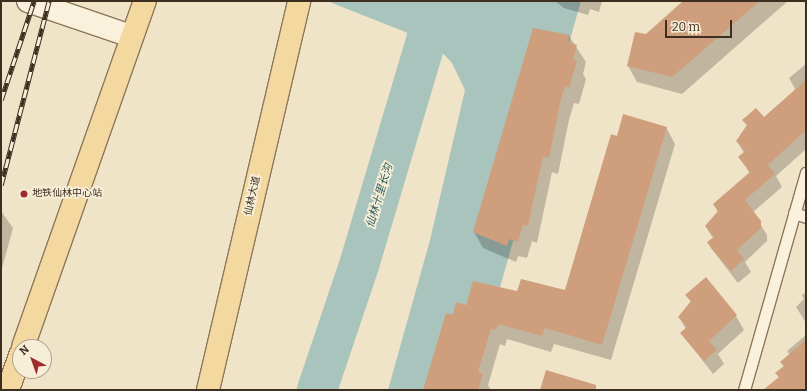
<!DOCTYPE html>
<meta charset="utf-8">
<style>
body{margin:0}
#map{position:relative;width:807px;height:391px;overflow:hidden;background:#f0e4c8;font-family:Bitter,"Noto Sans SC",serif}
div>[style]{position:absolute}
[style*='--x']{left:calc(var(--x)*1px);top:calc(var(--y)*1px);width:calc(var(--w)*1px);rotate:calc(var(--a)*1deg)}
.water>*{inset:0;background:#a9c4bc}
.shadow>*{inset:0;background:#0003}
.river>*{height:40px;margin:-20px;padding:0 20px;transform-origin:20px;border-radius:20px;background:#a9c4bc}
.building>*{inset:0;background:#cf9f7d}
.roads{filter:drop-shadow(1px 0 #8d765c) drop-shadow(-1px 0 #8d765c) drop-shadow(0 1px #8d765c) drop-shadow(0 -1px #8d765c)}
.service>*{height:11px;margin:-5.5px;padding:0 5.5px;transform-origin:5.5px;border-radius:5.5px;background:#faf1dc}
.minor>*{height:22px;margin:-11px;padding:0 11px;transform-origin:11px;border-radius:11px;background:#faf1dc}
.primary>*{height:22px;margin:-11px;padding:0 11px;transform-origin:11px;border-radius:11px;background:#f3d9a0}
.rail>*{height:4.5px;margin-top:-2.25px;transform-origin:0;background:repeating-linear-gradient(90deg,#f7eed8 0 9px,#3d2e20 0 18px);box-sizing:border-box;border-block:1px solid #3d2e20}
.dots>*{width:11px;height:11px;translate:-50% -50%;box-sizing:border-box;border:2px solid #f7eed8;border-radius:50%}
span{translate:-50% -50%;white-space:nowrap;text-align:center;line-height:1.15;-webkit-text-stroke:3.5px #f7eed8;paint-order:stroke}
.poi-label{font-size:10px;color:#3d2e20}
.left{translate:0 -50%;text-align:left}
.street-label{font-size:10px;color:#3d2e20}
.water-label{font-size:11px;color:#2f5d5a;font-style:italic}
.frame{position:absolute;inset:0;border:2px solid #3d2e20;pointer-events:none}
.north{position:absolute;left:12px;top:339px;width:40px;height:40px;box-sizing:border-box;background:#f7eed8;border:1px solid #ada18e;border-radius:50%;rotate:319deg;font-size:11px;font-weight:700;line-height:16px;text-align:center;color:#3d2e20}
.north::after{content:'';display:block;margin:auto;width:14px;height:18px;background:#9e2a2b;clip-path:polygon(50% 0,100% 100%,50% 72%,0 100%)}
.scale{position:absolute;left:665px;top:20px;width:67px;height:18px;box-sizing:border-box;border:2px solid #3d2e20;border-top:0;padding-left:5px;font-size:12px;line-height:14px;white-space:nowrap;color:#3d2e20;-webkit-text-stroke:3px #f7eed8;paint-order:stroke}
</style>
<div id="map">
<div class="water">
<i style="clip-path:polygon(327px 1px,581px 1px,471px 390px,388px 390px,430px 240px,465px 90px,452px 63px,433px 43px)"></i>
</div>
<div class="shadow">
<i style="clip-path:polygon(602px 1px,599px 12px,590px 9px,588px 15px,564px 8px,555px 1px)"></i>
<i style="clip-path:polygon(685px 1px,788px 1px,682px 94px,637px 82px,628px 66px,646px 35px)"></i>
<i style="clip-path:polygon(534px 29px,569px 36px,586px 62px,583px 74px,586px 79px,579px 104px,574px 103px,569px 120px,558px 174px,552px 172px,537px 243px,532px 241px,527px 258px,518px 256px,516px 262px,483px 248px,474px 232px)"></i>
<i style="clip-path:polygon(806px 64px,806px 149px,776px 176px,782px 187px,753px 212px,767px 235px,767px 241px,745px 262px,751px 272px,738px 283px,711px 248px,713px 238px,706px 227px,718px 212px,714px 205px,750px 174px,740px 157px,744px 153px,737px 141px,747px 126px,744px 120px,764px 118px,791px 95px,795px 89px,789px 78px)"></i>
<i style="clip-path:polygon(666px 127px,675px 144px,611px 360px,554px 344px,551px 352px,507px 339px,505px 346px,500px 344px,488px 385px,491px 390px,424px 390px,453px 316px,467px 306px,518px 293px,566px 291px,618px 137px)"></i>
<i style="clip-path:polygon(1px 211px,13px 228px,1px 272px)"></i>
<i style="clip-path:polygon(806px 292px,806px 323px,796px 307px,804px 299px,802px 295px)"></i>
<i style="clip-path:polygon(687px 295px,736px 316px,744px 330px,718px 354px,724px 364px,713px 374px,681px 333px,686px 329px,679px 317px,691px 302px)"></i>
<i style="clip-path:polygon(806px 335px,806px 390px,772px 390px,779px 378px,777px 373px,784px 367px,781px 362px,790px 355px,787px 351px)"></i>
</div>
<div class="river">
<i style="--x:317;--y:390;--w:135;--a:-71.4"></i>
<i style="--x:360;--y:262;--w:272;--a:-73.4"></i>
</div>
<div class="building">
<i style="clip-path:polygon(683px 1px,760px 1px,672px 77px,627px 66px,635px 32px,646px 34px)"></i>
<i style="clip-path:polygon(533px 28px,570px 35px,568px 42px,577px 45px,573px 60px,577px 61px,569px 88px,565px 86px,560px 103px,549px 158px,543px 156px,528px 226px,523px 225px,518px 242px,509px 239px,507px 246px,473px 232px)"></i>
<i style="clip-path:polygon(806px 80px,806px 130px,768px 165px,775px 174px,745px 200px,761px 221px,761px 228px,737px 250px,744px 259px,731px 271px,711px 248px,707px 242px,714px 237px,705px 226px,718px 211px,713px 204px,750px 172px,738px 157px,745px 151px,736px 141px,747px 125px,742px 120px,756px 108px,764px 117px)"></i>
<i style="clip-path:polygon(623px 114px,667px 127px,602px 345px,545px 328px,542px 336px,498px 324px,496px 330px,491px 329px,478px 372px,483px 374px,478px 390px,423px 390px,446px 313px,453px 315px,456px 302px,466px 305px,473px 281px,517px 291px,521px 279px,565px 290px,611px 134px,617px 136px)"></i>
<i style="clip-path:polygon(706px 277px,737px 315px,709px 341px,717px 350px,704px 361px,680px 333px,687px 327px,678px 317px,691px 301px,685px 295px)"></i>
<i style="clip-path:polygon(806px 340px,806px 390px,763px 390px,779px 377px,775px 373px,784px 366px,780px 362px)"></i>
<i style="clip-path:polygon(546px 370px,596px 385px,596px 390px,540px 390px)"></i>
</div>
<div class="roads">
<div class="service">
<i style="--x:794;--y:213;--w:13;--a:18"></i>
<i style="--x:744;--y:390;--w:226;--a:-74.1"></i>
</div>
<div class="minor">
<i style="--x:28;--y:1;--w:109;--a:18.8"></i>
</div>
<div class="primary">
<i style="--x:23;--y:347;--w:367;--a:-70.6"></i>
<i style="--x:8;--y:390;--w:37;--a:-71"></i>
<i style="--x:208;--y:390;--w:400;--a:-76.8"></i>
</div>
</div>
<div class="rail">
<i style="--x:1;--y:100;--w:104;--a:-71.6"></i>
<i style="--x:1;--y:185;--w:190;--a:-75.4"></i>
</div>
<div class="dots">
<i style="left:24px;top:194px;background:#9e2a2b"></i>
</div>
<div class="poi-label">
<span class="left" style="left:32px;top:194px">地铁仙林中心站</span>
</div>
<div class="street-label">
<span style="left:253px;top:196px;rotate:-77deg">仙林大道</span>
</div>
<div class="water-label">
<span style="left:380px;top:196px;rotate:-73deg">仙林十里长沟</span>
</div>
<div class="frame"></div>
<div class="north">N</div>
<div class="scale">20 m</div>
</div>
